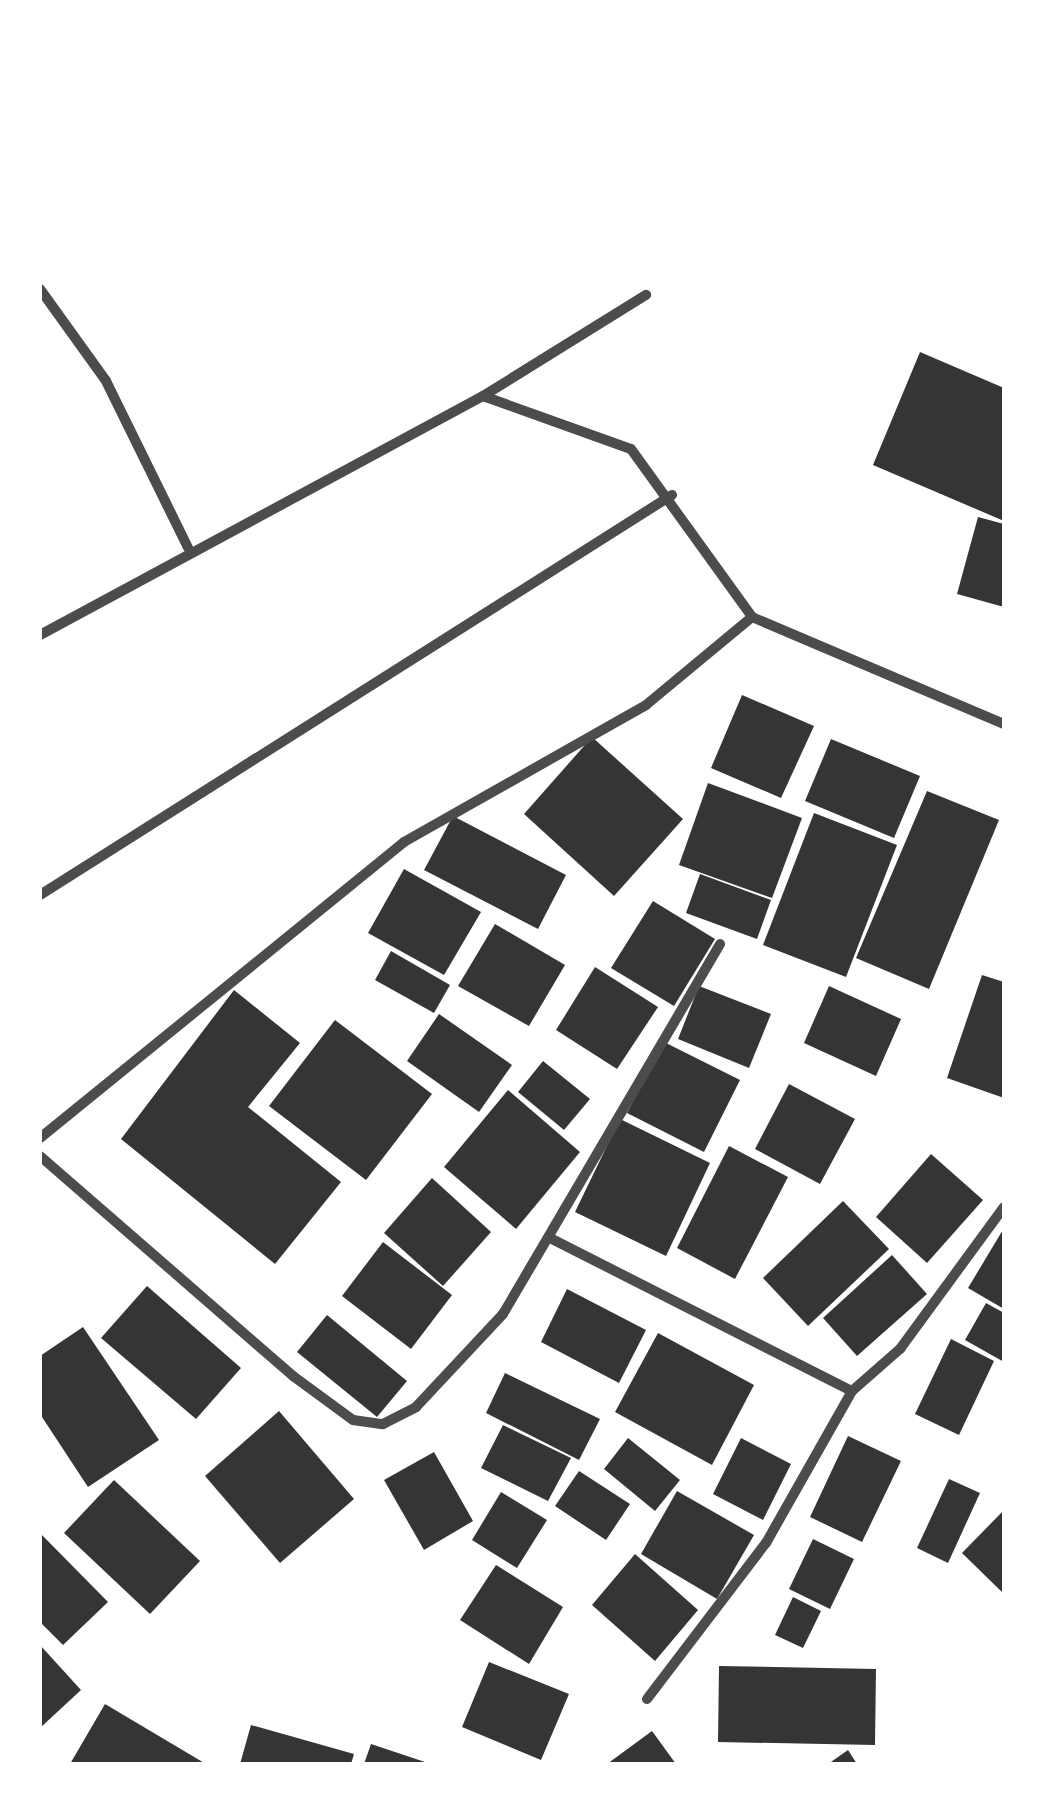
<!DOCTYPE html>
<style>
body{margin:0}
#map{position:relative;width:1044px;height:1804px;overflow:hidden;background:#fff;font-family:"Roboto Serif",serif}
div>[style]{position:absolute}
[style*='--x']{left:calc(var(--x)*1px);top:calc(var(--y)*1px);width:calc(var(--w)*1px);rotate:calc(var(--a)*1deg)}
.building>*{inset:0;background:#353535}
.minor>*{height:10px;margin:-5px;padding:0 5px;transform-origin:5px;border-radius:5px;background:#4c4c4c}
span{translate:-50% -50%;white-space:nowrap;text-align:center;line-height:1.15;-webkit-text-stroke:10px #fff;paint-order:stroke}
.frame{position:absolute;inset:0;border:42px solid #fff;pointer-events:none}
</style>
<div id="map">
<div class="building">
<i style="clip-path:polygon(920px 352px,1004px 388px,1004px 521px,873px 465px)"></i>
<i style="clip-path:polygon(978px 517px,1004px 524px,1004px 607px,957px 594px)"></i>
<i style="clip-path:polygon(742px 695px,814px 726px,781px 798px,711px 768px)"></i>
<i style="clip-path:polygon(592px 737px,683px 819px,614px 896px,524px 814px)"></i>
<i style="clip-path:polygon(831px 739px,920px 776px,894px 838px,805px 801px)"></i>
<i style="clip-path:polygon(708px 783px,802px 818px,772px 898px,679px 865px)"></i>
<i style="clip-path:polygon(927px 791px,999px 820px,929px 989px,856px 958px)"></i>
<i style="clip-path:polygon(814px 813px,897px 845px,846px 977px,763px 945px)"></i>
<i style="clip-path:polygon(453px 816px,566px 875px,538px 929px,424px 870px)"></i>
<i style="clip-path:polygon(404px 869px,481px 912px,444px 975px,368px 933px)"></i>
<i style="clip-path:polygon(700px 874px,771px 900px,757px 939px,686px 913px)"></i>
<i style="clip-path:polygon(653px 901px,715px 939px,674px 1006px,611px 968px)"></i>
<i style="clip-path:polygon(495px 924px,565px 965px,529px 1026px,458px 986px)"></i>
<i style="clip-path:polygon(391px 951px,450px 985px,434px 1013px,375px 980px)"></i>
<i style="clip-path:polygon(595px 967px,658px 1007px,617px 1069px,556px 1030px)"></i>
<i style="clip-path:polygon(982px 975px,1004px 982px,1004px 1098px,947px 1078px)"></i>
<i style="clip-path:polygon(699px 986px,771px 1014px,749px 1068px,678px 1039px)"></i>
<i style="clip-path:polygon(829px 986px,901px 1019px,876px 1076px,804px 1043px)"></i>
<i style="clip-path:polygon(234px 990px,300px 1043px,248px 1107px,341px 1182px,275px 1264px,121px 1139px)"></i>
<i style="clip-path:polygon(439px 1014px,512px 1065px,479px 1112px,407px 1061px)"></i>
<i style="clip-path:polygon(335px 1020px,432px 1094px,366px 1180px,269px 1106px)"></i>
<i style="clip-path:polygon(664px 1042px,740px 1080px,704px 1152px,627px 1113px)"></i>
<i style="clip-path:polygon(543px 1061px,590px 1099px,564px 1130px,518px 1092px)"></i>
<i style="clip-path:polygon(789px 1084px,855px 1119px,820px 1184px,755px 1149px)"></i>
<i style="clip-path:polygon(508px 1090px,580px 1152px,516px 1229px,444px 1167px)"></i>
<i style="clip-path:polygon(620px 1119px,710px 1163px,666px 1256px,575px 1212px)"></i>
<i style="clip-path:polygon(729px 1146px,788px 1177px,735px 1279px,677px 1248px)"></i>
<i style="clip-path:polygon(931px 1154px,983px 1200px,927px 1263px,876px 1217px)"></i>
<i style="clip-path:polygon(432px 1178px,491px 1232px,443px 1286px,384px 1233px)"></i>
<i style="clip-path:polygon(843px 1201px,889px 1249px,808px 1326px,763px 1278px)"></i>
<i style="clip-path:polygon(1004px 1228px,1004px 1309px,968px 1288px)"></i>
<i style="clip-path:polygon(383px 1242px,452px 1295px,411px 1349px,342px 1296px)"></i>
<i style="clip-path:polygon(892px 1255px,927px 1294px,857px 1356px,823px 1318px)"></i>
<i style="clip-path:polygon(147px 1286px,241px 1368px,196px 1419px,101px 1338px)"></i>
<i style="clip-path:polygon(567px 1289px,646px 1330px,619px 1383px,541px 1342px)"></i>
<i style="clip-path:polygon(986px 1303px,1004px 1313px,1004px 1362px,965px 1340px)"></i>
<i style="clip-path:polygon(327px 1315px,407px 1381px,377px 1417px,297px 1352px)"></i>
<i style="clip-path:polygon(83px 1327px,159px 1440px,88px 1487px,40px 1414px,40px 1356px)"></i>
<i style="clip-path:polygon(658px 1333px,754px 1385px,712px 1465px,615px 1412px)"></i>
<i style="clip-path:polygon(951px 1339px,994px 1361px,959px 1435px,915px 1414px)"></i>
<i style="clip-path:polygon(505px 1373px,600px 1419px,579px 1460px,486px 1413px)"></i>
<i style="clip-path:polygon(279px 1411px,354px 1499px,280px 1563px,205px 1476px)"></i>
<i style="clip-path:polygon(503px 1425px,571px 1458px,548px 1501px,481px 1468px)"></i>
<i style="clip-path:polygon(848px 1436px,901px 1461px,862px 1542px,810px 1517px)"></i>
<i style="clip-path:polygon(628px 1438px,680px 1480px,655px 1511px,604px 1469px)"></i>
<i style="clip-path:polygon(741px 1438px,791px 1464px,763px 1520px,713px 1494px)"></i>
<i style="clip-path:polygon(434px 1452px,473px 1521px,424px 1550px,384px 1480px)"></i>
<i style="clip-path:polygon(579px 1471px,630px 1504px,606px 1540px,555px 1506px)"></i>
<i style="clip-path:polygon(949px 1479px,980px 1493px,948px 1563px,917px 1548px)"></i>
<i style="clip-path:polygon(114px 1480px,200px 1561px,150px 1614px,64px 1533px)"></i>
<i style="clip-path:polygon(677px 1491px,754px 1535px,717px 1599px,641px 1554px)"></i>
<i style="clip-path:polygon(501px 1492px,547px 1520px,517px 1568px,472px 1540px)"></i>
<i style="clip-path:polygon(1004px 1510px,1004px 1594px,962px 1553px)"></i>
<i style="clip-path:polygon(40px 1533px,108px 1602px,63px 1645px,40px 1622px)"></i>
<i style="clip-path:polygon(813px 1539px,854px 1559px,830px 1609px,789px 1589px)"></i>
<i style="clip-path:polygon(635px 1554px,698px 1610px,655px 1661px,592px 1605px)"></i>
<i style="clip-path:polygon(496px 1565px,563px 1607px,529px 1664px,460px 1620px)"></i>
<i style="clip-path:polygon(793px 1597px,821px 1611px,803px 1648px,775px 1635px)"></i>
<i style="clip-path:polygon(40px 1645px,81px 1690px,40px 1728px)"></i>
<i style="clip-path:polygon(489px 1662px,569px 1694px,541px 1760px,462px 1727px)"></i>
<i style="clip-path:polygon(719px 1666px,876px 1669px,875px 1745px,718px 1742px)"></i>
<i style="clip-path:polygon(105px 1704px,206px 1764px,70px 1764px)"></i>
<i style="clip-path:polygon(251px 1725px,354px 1754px,351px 1764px,240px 1764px)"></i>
<i style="clip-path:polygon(652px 1731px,676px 1764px,607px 1764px)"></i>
<i style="clip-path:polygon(371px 1744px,428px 1763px,427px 1764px,364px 1764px)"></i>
<i style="clip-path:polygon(848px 1750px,857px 1764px,828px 1764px)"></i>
</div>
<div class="minor">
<i style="--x:40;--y:289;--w:113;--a:54.3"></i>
<i style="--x:106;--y:381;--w:186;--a:63.8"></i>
<i style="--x:483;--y:396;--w:157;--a:19.7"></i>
<i style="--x:631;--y:449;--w:207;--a:54.2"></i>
<i style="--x:752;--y:617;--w:274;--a:23"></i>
<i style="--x:40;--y:635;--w:503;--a:-28.35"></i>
<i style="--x:483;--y:396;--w:192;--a:-31.8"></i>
<i style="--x:40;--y:895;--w:748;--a:-32.33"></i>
<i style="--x:40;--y:1138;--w:469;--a:-39.1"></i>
<i style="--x:404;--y:842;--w:278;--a:-29.5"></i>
<i style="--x:646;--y:705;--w:138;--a:-39.7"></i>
<i style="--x:40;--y:1156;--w:335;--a:41"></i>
<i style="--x:293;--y:1376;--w:74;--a:36.3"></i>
<i style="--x:353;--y:1420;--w:30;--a:8"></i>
<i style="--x:383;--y:1424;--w:37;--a:-27"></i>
<i style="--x:416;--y:1407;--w:127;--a:-46.9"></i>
<i style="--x:503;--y:1314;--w:429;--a:-59.6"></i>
<i style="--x:552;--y:1239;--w:336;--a:26.9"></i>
<i style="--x:647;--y:1699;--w:196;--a:-52.7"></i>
<i style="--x:766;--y:1543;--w:175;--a:-60.5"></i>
<i style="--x:852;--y:1391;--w:64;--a:-41.2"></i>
<i style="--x:900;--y:1349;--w:176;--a:-53.8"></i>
</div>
<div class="frame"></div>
</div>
